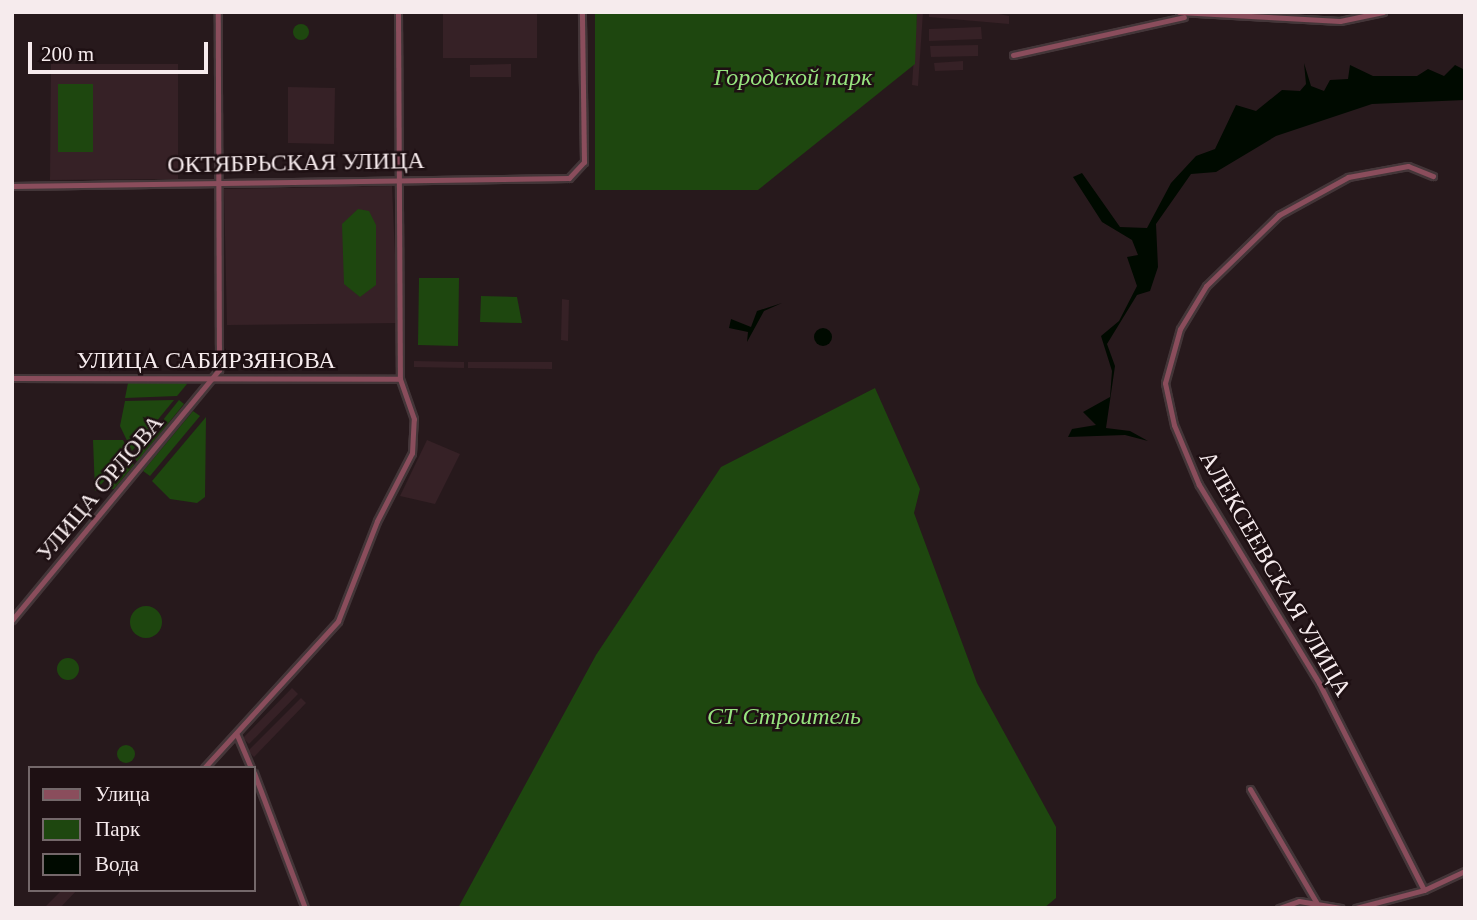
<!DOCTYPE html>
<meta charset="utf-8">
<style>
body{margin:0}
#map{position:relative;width:1477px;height:920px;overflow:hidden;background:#27191c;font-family:Georgia,serif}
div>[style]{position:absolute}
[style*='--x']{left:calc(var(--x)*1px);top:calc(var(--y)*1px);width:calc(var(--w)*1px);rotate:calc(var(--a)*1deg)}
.built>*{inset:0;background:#362126}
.green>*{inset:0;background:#1e470f}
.round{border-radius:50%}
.water>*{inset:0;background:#000a00}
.roads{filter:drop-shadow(2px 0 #443639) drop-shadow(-2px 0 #443639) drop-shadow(0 2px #443639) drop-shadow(0 -2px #443639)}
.minor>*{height:5px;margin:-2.5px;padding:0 2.5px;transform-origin:2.5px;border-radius:2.5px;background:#8a4d5c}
span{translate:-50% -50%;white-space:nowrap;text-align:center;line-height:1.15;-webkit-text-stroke:5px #1e1013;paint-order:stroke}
.park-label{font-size:24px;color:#97e47f;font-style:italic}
.street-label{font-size:24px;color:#f6ebed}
.frame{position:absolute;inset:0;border:14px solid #f6ebed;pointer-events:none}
.legend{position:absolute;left:28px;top:766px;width:228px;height:126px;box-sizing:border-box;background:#1e1013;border:2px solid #74686a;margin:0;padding:9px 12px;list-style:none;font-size:21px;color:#f6ebed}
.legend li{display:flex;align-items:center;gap:14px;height:35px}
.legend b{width:35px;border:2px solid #74686a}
.scale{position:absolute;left:28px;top:42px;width:180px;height:32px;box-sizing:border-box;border:4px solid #f6ebed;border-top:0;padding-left:9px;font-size:21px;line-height:24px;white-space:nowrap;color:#f6ebed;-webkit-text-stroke:5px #1e1013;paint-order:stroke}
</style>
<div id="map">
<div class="built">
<i style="clip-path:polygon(443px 12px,537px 12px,537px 58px,443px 58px)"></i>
<i style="clip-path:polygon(917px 12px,923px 12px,918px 86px,912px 85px)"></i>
<i style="clip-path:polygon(929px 12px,989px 12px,1009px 16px,1009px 24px,929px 17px)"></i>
<i style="clip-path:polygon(981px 27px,982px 39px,929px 41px,929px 29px)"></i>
<i style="clip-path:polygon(978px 45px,978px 56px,931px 57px,930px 46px)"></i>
<i style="clip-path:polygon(963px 61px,963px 70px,935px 71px,934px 63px)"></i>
<i style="clip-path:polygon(51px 64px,178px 64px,178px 179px,50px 180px)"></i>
<i style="clip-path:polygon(511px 64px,511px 77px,470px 77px,470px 65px)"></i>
<i style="clip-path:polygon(288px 87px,335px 88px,334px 144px,288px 143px)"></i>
<i style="clip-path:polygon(392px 186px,398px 323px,227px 325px,224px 189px)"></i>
<i style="clip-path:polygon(562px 299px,569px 300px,568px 341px,561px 340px)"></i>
<i style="clip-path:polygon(414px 361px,464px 362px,464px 368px,414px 367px)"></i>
<i style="clip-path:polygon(468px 362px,552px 362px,552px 369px,468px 368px)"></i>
<i style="clip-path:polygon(427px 440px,460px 454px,435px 504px,400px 496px)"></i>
<i style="clip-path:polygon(292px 688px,298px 694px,249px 744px,243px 738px)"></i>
<i style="clip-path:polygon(301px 698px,306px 703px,254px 757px,248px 751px)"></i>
<i style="clip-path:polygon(62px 890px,77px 890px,60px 908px,44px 908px)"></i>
</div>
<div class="green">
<i style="clip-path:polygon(595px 12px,917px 12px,915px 64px,758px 190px,595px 190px)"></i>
<i class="round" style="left:293px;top:24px;width:16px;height:16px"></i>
<i style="clip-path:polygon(58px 84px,93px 84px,93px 152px,58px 152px)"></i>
<i style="clip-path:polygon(358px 209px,369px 211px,376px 225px,376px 285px,360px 297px,344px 284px,342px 224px)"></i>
<i style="clip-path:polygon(419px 278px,459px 278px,458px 346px,418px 345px)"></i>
<i style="clip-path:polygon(481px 296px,517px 297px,522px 323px,480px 322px)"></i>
<i style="clip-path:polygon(128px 383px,183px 382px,187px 384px,177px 396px,125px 398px)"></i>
<i style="clip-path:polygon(875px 388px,920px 489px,914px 513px,977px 683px,1056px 827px,1056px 898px,1044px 908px,458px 908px,596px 655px,721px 467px)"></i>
<i style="clip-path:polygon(174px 400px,132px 451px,120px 426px,125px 401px)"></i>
<i style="clip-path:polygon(179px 400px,184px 404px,137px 462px,134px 456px)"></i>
<i style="clip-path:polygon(193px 411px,200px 416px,150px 476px,143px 471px)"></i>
<i style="clip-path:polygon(206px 417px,205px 497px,197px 503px,170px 499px,152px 481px)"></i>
<i style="clip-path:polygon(93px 440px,123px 440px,130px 453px,95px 491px)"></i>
<i style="clip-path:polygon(131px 460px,134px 465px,114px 489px,106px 490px)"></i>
<i class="round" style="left:130px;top:606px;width:32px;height:32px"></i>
<i class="round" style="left:57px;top:658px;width:22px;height:22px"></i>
<i class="round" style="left:117px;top:745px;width:18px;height:18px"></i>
</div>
<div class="water">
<i style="clip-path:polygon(1304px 63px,1311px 86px,1324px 91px,1330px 80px,1348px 79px,1350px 65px,1373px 76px,1417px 76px,1428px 69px,1444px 76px,1455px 65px,1465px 70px,1465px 100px,1372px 104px,1276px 136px,1216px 172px,1191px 174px,1156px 224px,1158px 267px,1150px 291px,1137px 295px,1107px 344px,1115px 366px,1106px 428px,1130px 431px,1148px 441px,1125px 435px,1068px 437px,1072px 429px,1096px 425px,1083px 412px,1110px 397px,1112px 371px,1101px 336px,1119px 321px,1137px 286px,1127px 257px,1138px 255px,1132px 240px,1102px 222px,1073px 177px,1082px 173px,1120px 227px,1147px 228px,1171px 183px,1196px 156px,1215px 149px,1236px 105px,1256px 111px,1282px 90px,1300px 91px,1306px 84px)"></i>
<i style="clip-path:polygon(782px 303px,764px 311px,747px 342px,748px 332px,729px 328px,731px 319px,751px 327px,757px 311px)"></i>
<i class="round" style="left:814px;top:328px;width:18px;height:18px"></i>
</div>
<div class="roads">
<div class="minor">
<i style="--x:398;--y:12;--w:367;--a:89.7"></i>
<i style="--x:1179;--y:12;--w:161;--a:3.2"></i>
<i style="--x:1340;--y:21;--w:44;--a:-11.8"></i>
<i style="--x:1013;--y:55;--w:175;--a:-12.5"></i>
<i style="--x:12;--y:186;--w:557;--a:-0.82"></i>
<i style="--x:569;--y:178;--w:22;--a:-47"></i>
<i style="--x:584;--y:162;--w:150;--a:-90.8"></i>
<i style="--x:12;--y:378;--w:388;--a:0.1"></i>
<i style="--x:12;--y:620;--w:325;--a:-50.4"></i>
<i style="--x:219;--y:370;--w:358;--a:-90.2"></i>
<i style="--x:237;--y:735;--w:36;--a:67"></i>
<i style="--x:204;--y:768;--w:199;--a:-47.6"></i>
<i style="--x:338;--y:621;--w:107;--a:-68.7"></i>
<i style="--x:377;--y:521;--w:76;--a:-62.8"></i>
<i style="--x:412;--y:453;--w:34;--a:-87"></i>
<i style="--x:414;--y:419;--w:42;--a:-109.3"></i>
<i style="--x:254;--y:773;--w:144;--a:69.3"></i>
<i style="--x:1250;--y:789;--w:131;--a:59.7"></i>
<i style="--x:1424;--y:890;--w:232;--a:-116.9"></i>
<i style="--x:1319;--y:683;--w:232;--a:-121.2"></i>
<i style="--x:1199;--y:485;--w:65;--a:-112.6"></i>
<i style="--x:1174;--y:425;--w:43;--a:-102.1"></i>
<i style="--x:1165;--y:383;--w:56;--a:-74.5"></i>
<i style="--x:1180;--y:329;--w:50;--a:-58.8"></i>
<i style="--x:1206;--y:286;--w:102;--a:-44.2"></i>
<i style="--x:1279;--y:215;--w:79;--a:-28.8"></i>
<i style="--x:1348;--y:177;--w:61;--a:-10.4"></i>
<i style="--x:1408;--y:166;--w:27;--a:22"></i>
<i style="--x:1279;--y:908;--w:21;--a:-19"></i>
<i style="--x:1299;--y:901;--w:42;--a:9.7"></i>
<i style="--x:1356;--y:908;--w:70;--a:-14.8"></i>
<i style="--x:1424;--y:890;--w:45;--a:-24.9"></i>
</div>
</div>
<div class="park-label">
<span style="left:793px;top:78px">Городской парк</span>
<span style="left:784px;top:717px">СТ Строитель</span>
</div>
<div class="street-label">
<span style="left:296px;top:163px;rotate:-1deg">ОКТЯБРЬСКАЯ УЛИЦА</span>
<span style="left:206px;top:361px">УЛИЦА САБИРЗЯНОВА</span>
<span style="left:100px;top:488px;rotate:-50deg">УЛИЦА ОРЛОВА</span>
<span style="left:1275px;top:574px;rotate:60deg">АЛЕКСЕЕВСКАЯ УЛИЦА</span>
</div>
<div class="frame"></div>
<ul class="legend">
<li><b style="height:9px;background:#8a4d5c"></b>Улица</li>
<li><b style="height:19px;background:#1e470f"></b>Парк</li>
<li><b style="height:19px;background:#000a00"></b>Вода</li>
</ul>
<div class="scale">200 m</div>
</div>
